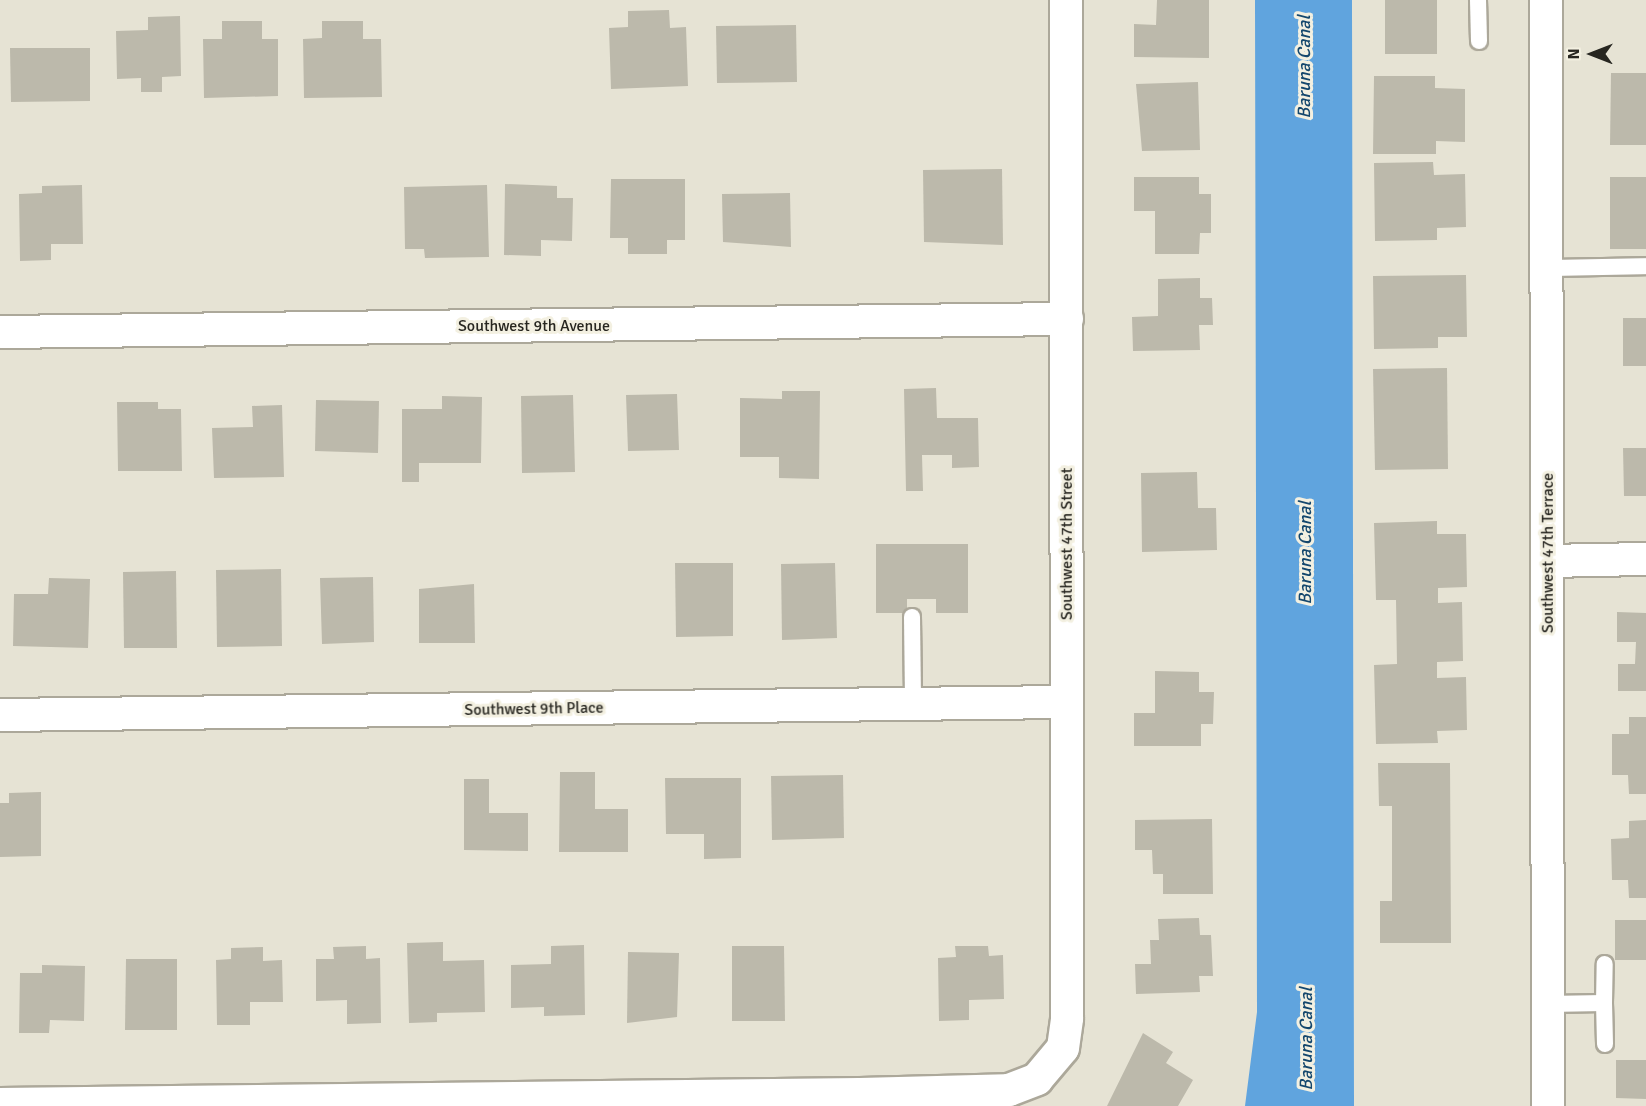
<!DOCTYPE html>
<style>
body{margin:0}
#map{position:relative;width:1646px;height:1106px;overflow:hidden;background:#e6e3d4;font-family:Signika,sans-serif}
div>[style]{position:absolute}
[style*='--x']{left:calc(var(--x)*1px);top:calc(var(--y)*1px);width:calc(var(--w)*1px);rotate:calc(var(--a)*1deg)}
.water>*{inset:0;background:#60a4de}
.building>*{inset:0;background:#bcb9ab}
.roads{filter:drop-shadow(2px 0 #aca89a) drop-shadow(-2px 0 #aca89a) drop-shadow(0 2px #aca89a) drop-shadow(0 -2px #aca89a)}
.service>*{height:16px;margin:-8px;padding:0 8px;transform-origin:8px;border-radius:8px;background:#fff}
.minor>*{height:32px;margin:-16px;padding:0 16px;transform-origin:16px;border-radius:16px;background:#fff}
span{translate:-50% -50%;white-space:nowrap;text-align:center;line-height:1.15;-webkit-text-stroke:6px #f3f0e1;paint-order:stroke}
.street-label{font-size:16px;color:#272620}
.water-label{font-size:18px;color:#14476d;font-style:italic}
.north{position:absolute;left:1562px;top:24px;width:60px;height:60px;-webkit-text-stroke:4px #f3f0e1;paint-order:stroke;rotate:270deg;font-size:16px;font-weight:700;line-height:24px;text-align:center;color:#272620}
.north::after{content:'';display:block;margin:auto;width:21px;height:27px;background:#272620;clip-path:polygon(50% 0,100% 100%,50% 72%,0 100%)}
</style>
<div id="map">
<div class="water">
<i style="clip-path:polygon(1255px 0,1352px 0,1354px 1106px,1245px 1106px,1257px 1012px)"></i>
</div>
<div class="building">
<i style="clip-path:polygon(1157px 0,1209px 0,1209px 58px,1134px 57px,1134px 24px,1156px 25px)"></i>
<i style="clip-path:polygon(1385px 0,1437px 0,1437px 54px,1385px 54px)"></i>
<i style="clip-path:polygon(669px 10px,670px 28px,686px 27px,688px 86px,611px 89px,609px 28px,628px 27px,628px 11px)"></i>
<i style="clip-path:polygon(180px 16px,181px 76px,162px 77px,162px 92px,141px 92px,141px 78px,117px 79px,116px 31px,148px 30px,148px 17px)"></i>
<i style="clip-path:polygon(222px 21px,262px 21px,262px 39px,278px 39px,278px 96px,204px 98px,203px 39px,222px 39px)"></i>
<i style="clip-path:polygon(322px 21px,363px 21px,363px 39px,381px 39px,382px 97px,304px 98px,303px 39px,322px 38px)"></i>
<i style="clip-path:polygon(796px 25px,797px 82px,717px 83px,716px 26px)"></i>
<i style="clip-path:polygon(10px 48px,90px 48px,90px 101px,11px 102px)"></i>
<i style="clip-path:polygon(1611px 73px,1646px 73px,1646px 145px,1610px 145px)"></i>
<i style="clip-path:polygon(1374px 76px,1435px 76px,1435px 88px,1465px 89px,1465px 142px,1436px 141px,1436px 154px,1373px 154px)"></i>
<i style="clip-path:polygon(1198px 82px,1200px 150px,1142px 151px,1136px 84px)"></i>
<i style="clip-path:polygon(1433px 162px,1434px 175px,1465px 174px,1466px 227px,1437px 228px,1437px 240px,1375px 241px,1374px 163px)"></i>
<i style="clip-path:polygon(1002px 169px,1003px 245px,924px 242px,923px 170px)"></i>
<i style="clip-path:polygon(1134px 177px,1199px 177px,1199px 194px,1211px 194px,1211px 233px,1200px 233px,1199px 254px,1155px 254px,1155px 211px,1134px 211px)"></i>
<i style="clip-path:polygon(1610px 177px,1646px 177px,1646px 249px,1610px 249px)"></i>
<i style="clip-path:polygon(611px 179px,685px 179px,685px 240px,667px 240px,667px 254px,628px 254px,628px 238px,610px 238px)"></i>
<i style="clip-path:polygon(505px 184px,557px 186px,557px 198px,573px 198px,572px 241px,541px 240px,541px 256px,504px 255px)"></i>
<i style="clip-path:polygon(82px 185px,83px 244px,51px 244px,51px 260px,20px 261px,19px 194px,42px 193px,42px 186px)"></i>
<i style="clip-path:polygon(487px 185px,489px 257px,425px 258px,424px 249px,405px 249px,404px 187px)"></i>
<i style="clip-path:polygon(790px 193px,791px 247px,723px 242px,722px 194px)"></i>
<i style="clip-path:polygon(1466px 275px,1467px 337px,1438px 337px,1438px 348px,1374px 349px,1373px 276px)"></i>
<i style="clip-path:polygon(1200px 278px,1200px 298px,1212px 298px,1213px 325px,1199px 325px,1200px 350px,1133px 351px,1132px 317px,1158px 316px,1158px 279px)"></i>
<i style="clip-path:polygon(1623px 318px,1646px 318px,1646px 366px,1623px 366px)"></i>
<i style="clip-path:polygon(1447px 368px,1448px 469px,1375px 470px,1373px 369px)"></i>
<i style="clip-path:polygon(936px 388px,937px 418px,978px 418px,979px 467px,952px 468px,952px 455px,922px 455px,923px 491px,906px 491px,904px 389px)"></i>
<i style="clip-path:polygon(782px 391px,820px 391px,819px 479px,779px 478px,779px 457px,740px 457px,740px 398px,782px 399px)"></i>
<i style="clip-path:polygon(677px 394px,679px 450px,628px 451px,626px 395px)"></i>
<i style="clip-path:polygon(573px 395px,575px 472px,522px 473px,521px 396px)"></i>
<i style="clip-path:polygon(442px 396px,482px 397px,481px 463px,419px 463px,419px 482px,402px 482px,402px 409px,442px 409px)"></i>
<i style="clip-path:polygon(316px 400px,379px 401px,378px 453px,315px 451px)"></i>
<i style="clip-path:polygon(117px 402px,158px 402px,158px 409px,181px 409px,182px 471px,118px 471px)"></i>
<i style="clip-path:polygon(282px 405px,284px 477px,214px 478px,212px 428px,253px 427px,252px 406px)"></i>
<i style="clip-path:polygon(1623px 448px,1646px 448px,1646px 496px,1624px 496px)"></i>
<i style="clip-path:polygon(1197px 472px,1198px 508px,1216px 508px,1217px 550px,1142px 552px,1141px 473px)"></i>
<i style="clip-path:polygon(1437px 521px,1437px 534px,1466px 534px,1467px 587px,1438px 588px,1438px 603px,1462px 602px,1463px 661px,1437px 662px,1437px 678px,1466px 677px,1467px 730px,1437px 731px,1438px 743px,1376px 744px,1374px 665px,1397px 664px,1396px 600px,1376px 600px,1374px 523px)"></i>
<i style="clip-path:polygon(876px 544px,968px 544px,968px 613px,936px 613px,936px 599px,907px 599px,907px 613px,876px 613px)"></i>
<i style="clip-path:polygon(675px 563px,733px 563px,733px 636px,676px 637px)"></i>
<i style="clip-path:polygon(835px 563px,837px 638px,782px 640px,781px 564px)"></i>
<i style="clip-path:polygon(281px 569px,282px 646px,217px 647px,216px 570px)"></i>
<i style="clip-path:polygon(176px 571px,177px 648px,124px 648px,123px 572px)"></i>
<i style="clip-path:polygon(373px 577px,374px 642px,322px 644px,320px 578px)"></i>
<i style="clip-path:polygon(49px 578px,90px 579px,88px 648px,13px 646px,14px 594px,48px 594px)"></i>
<i style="clip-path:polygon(474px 584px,475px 643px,419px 643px,419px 589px)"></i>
<i style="clip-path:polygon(1617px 612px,1646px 613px,1646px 691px,1618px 691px,1618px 664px,1635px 664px,1636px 642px,1617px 642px)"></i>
<i style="clip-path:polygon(1155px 671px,1199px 672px,1199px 692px,1214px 692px,1213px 724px,1201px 724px,1201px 746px,1134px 746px,1134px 713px,1155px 713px)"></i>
<i style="clip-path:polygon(1629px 717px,1646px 717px,1646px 794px,1629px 794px,1628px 775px,1612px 775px,1612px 734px,1629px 734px)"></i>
<i style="clip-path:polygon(1378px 763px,1450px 763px,1451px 943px,1380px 943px,1380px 901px,1392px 901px,1392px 806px,1379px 806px)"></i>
<i style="clip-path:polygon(560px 772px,595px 772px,595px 809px,628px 809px,628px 852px,559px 852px)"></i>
<i style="clip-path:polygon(843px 775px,844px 838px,772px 840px,771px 776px)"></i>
<i style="clip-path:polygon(665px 778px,741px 778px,741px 858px,704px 859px,704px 834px,666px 834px)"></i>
<i style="clip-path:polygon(464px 779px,489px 779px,489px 813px,528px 813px,528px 851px,464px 850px)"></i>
<i style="clip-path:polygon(41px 792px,41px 856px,0 857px,0 803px,9px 803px,9px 793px)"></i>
<i style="clip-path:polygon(1212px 819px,1213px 894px,1163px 894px,1163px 874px,1153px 874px,1152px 850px,1135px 850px,1135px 820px)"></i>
<i style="clip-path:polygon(1646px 820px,1646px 898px,1629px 898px,1628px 880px,1612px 880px,1611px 839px,1629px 838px,1629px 821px)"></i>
<i style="clip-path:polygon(1199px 918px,1200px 935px,1211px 935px,1213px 976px,1199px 976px,1200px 992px,1136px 994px,1135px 964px,1151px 964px,1150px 940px,1159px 940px,1158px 919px)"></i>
<i style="clip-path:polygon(1615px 920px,1646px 920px,1646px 960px,1615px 960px)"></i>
<i style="clip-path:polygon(443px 942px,443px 961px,484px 960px,485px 1012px,437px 1013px,437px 1022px,409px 1023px,407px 943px)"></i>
<i style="clip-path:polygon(584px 945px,585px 1015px,544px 1016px,544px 1007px,511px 1008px,511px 965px,551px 964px,551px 946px)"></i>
<i style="clip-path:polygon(366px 946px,366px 959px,380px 958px,381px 1023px,347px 1024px,347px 1000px,316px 1001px,316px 959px,334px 959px,333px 947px)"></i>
<i style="clip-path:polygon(732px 946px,784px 946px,785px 1021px,732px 1021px)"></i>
<i style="clip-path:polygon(955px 946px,988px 946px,989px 956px,1003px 955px,1004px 999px,969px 1000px,969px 1020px,939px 1021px,938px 958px,956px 957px)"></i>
<i style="clip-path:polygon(263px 947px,263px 961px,282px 960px,283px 1002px,250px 1002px,250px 1025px,217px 1025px,216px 960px,231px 959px,231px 948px)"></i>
<i style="clip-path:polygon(628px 952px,679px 953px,677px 1017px,627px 1023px)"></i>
<i style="clip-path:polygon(126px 959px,177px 959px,177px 1030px,125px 1030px)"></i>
<i style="clip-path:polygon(42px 965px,85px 966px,84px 1021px,50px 1020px,49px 1033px,19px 1033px,20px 973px,42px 973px)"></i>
<i style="clip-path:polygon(1143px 1033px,1173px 1052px,1166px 1063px,1193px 1080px,1178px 1106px,1107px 1106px)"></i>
<i style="clip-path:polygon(1616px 1060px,1646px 1060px,1646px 1099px,1616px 1098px)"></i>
</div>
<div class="roads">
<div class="service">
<i style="--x:1478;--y:0;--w:41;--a:88.6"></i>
<i style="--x:1546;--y:268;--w:100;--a:-1.1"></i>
<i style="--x:912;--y:617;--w:87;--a:89.3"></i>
<i style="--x:1604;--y:1003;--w:41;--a:88.6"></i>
<i style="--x:1548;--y:1004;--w:56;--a:-1"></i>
<i style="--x:1604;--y:1003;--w:39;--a:-89"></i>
</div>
<div class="minor">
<i style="--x:1546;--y:0;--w:1106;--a:89.9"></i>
<i style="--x:0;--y:332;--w:1067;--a:-0.7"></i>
<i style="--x:1548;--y:561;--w:98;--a:-1.2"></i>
<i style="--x:0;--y:715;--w:1067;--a:-0.7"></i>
<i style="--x:0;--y:1104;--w:860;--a:-0.67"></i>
<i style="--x:860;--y:1094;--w:149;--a:-1.5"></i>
<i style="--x:1009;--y:1090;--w:30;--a:-21"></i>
<i style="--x:1037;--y:1079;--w:40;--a:-50"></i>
<i style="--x:1063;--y:1048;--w:30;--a:-82"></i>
<i style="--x:1067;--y:1018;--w:1018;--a:-90.06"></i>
</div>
</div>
<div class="street-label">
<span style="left:534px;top:326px">Southwest 9th Avenue</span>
<span style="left:1067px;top:544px;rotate:-90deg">Southwest 47th Street</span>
<span style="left:1548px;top:553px;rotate:-90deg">Southwest 47th Terrace</span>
<span style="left:534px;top:709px;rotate:-1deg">Southwest 9th Place</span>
</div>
<div class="water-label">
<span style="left:1304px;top:67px;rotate:-90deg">Baruna Canal</span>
<span style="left:1305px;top:553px;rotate:-90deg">Baruna Canal</span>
<span style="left:1306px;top:1039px;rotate:-90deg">Baruna Canal</span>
</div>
<div class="north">N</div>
</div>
